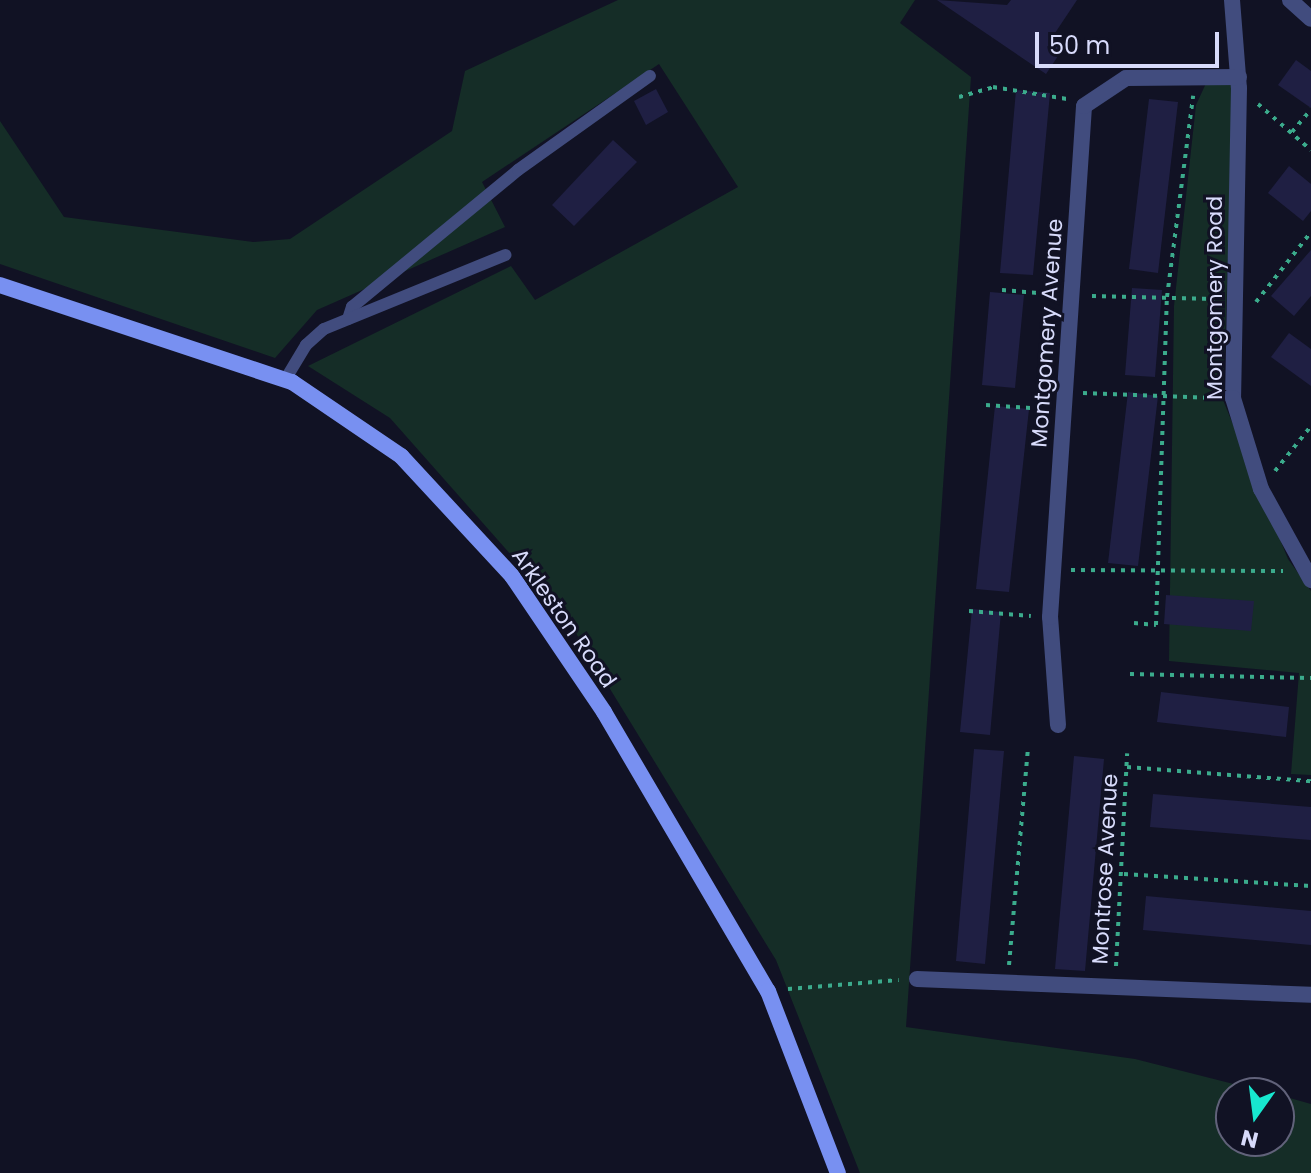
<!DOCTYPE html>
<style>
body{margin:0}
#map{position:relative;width:1311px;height:1173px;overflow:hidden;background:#111224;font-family:Poppins,sans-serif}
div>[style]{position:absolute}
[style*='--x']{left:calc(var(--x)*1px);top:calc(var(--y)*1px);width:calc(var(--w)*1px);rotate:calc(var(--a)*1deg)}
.green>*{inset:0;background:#152d27}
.building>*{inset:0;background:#1f1f43}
.path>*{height:4px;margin-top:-2px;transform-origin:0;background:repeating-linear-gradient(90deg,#3bab8c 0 4px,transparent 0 10px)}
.lane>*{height:12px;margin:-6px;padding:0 6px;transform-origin:6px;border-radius:6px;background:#414c7e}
.street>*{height:16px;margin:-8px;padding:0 8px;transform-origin:8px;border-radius:8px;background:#414c7e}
.secondary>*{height:16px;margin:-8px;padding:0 8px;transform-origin:8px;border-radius:8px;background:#7890f1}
span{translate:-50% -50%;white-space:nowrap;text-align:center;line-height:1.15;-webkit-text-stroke:6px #111224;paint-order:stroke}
.street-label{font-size:22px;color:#d8dbfb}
.north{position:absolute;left:1215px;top:1077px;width:80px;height:80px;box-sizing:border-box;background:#111224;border:2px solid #61627a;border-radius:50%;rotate:194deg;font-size:22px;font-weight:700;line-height:32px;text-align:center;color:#d8dbfb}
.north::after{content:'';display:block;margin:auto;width:28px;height:36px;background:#17e7cf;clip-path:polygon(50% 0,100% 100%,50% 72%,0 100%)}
.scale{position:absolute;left:1035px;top:32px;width:184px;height:36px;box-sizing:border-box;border:4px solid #d8dbfb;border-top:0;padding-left:10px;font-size:24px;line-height:28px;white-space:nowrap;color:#d8dbfb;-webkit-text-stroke:6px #111224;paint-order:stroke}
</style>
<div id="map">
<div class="green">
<i style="clip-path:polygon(618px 0,915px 0,900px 23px,971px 77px,906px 1027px,1135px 1059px,1269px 1093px,1231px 1093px,1231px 1141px,1279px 1141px,1279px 1095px,1311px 1104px,1311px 1173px,860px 1173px,776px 960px,566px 617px,390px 418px,308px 366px,511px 266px,535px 300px,738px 187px,659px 64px,482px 182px,505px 227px,317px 310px,275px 358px,0 264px,0 121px,64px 217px,253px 242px,290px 239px,452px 131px,465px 71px)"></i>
<i style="clip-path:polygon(1208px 79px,1234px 81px,1223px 400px,1288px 559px,1311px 591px,1311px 775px,1291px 774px,1299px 673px,1169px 661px,1174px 306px,1196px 105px)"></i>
</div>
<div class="building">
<i style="clip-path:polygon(937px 0,1007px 5px,1011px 0,1077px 0,1049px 42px,1062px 50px,1046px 74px)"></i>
<i style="clip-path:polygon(1296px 60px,1311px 71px,1311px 108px,1278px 85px)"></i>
<i style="clip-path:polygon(656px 89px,668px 112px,646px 125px,634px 101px)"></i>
<i style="clip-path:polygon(1016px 90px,1050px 93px,1033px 275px,1000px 273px)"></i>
<i style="clip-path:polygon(1149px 99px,1178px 102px,1158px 273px,1129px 269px)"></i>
<i style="clip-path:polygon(613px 140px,637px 162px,574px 226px,552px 205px)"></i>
<i style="clip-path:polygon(1289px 166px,1311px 184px,1311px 211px,1303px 221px,1268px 193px)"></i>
<i style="clip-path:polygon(1311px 250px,1311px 296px,1294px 316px,1271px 296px)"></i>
<i style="clip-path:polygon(1132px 288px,1162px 290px,1155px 377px,1125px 375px)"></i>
<i style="clip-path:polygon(990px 292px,1024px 295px,1015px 388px,982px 385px)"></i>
<i style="clip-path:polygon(1289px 333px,1311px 349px,1311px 386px,1271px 357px)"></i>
<i style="clip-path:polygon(1128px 392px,1158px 396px,1138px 566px,1108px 563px)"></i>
<i style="clip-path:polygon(995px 406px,1029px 409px,1009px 592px,976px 589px)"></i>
<i style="clip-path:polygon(1166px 595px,1254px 601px,1251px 631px,1164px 624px)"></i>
<i style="clip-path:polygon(972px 609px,1001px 612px,990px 735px,960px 732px)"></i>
<i style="clip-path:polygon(1161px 692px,1289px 707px,1286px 737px,1157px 722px)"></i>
<i style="clip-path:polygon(974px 749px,1004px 751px,985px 964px,956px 961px)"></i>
<i style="clip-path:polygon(1074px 756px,1104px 759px,1085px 971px,1055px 969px)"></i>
<i style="clip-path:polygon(1153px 794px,1311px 807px,1311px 840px,1150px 827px)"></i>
<i style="clip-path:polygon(1146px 896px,1311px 911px,1311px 945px,1143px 930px)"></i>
</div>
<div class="path">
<i style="--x:959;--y:97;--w:35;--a:-16"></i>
<i style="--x:993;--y:87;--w:75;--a:9.2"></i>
<i style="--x:1258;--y:104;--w:70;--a:41"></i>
<i style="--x:1292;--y:132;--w:30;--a:-50"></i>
<i style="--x:1002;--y:290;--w:49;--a:4.7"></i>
<i style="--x:1092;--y:296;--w:123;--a:1.4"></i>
<i style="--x:1256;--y:302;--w:89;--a:-51.8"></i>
<i style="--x:1083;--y:393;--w:131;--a:2.2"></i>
<i style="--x:986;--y:405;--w:59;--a:3.9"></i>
<i style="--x:1275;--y:471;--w:58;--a:-51.3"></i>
<i style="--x:1071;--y:570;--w:212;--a:0.3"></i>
<i style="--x:969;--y:611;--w:62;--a:4.6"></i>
<i style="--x:1134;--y:623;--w:22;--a:5"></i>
<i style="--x:1156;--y:625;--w:328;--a:-88.1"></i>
<i style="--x:1167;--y:297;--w:203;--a:-82.6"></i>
<i style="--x:1130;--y:674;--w:181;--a:1.3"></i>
<i style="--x:1127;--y:767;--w:185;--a:4.4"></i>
<i style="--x:1124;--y:874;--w:187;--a:3.7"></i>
<i style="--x:1009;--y:965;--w:218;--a:-85"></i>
<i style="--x:1116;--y:966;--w:213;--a:-87"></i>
<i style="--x:788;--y:989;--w:111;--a:-4.6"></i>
</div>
<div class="lane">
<i style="--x:348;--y:319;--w:13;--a:-72"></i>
<i style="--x:352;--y:307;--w:215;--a:-39.5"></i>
<i style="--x:518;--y:170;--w:162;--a:-35.5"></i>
<i style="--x:285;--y:380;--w:41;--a:-59"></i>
<i style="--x:306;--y:345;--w:24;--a:-42"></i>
<i style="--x:324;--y:329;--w:196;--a:-22.2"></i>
</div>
<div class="street">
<i style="--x:1232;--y:0;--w:88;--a:85.5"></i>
<i style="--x:1239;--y:88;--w:310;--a:91.1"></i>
<i style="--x:1233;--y:398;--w:95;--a:72.9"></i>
<i style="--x:1261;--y:489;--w:104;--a:61.2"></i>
<i style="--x:1290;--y:0;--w:28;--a:42"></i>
<i style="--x:1058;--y:725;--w:108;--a:-94.2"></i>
<i style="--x:1050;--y:617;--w:512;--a:-86.19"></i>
<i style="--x:1084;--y:106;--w:50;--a:-33.7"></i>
<i style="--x:1126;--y:78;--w:113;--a:-0.5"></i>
<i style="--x:917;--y:979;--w:394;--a:2.3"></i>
</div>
<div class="secondary">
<i style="--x:0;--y:285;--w:308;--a:18.4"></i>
<i style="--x:292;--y:382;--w:132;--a:34.2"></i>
<i style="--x:401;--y:456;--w:163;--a:47.2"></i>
<i style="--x:512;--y:576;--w:164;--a:55.9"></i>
<i style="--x:604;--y:712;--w:324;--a:59.6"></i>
<i style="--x:768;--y:991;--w:195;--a:69"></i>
</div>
<div class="street-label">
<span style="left:1215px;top:298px;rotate:-90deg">Montgomery Road</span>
<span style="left:1047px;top:333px;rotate:-86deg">Montgomery Avenue</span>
<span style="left:564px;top:618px;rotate:55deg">Arkleston Road</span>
<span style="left:1105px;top:869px;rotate:-87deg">Montrose Avenue</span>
</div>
<div class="north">N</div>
<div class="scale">50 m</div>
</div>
